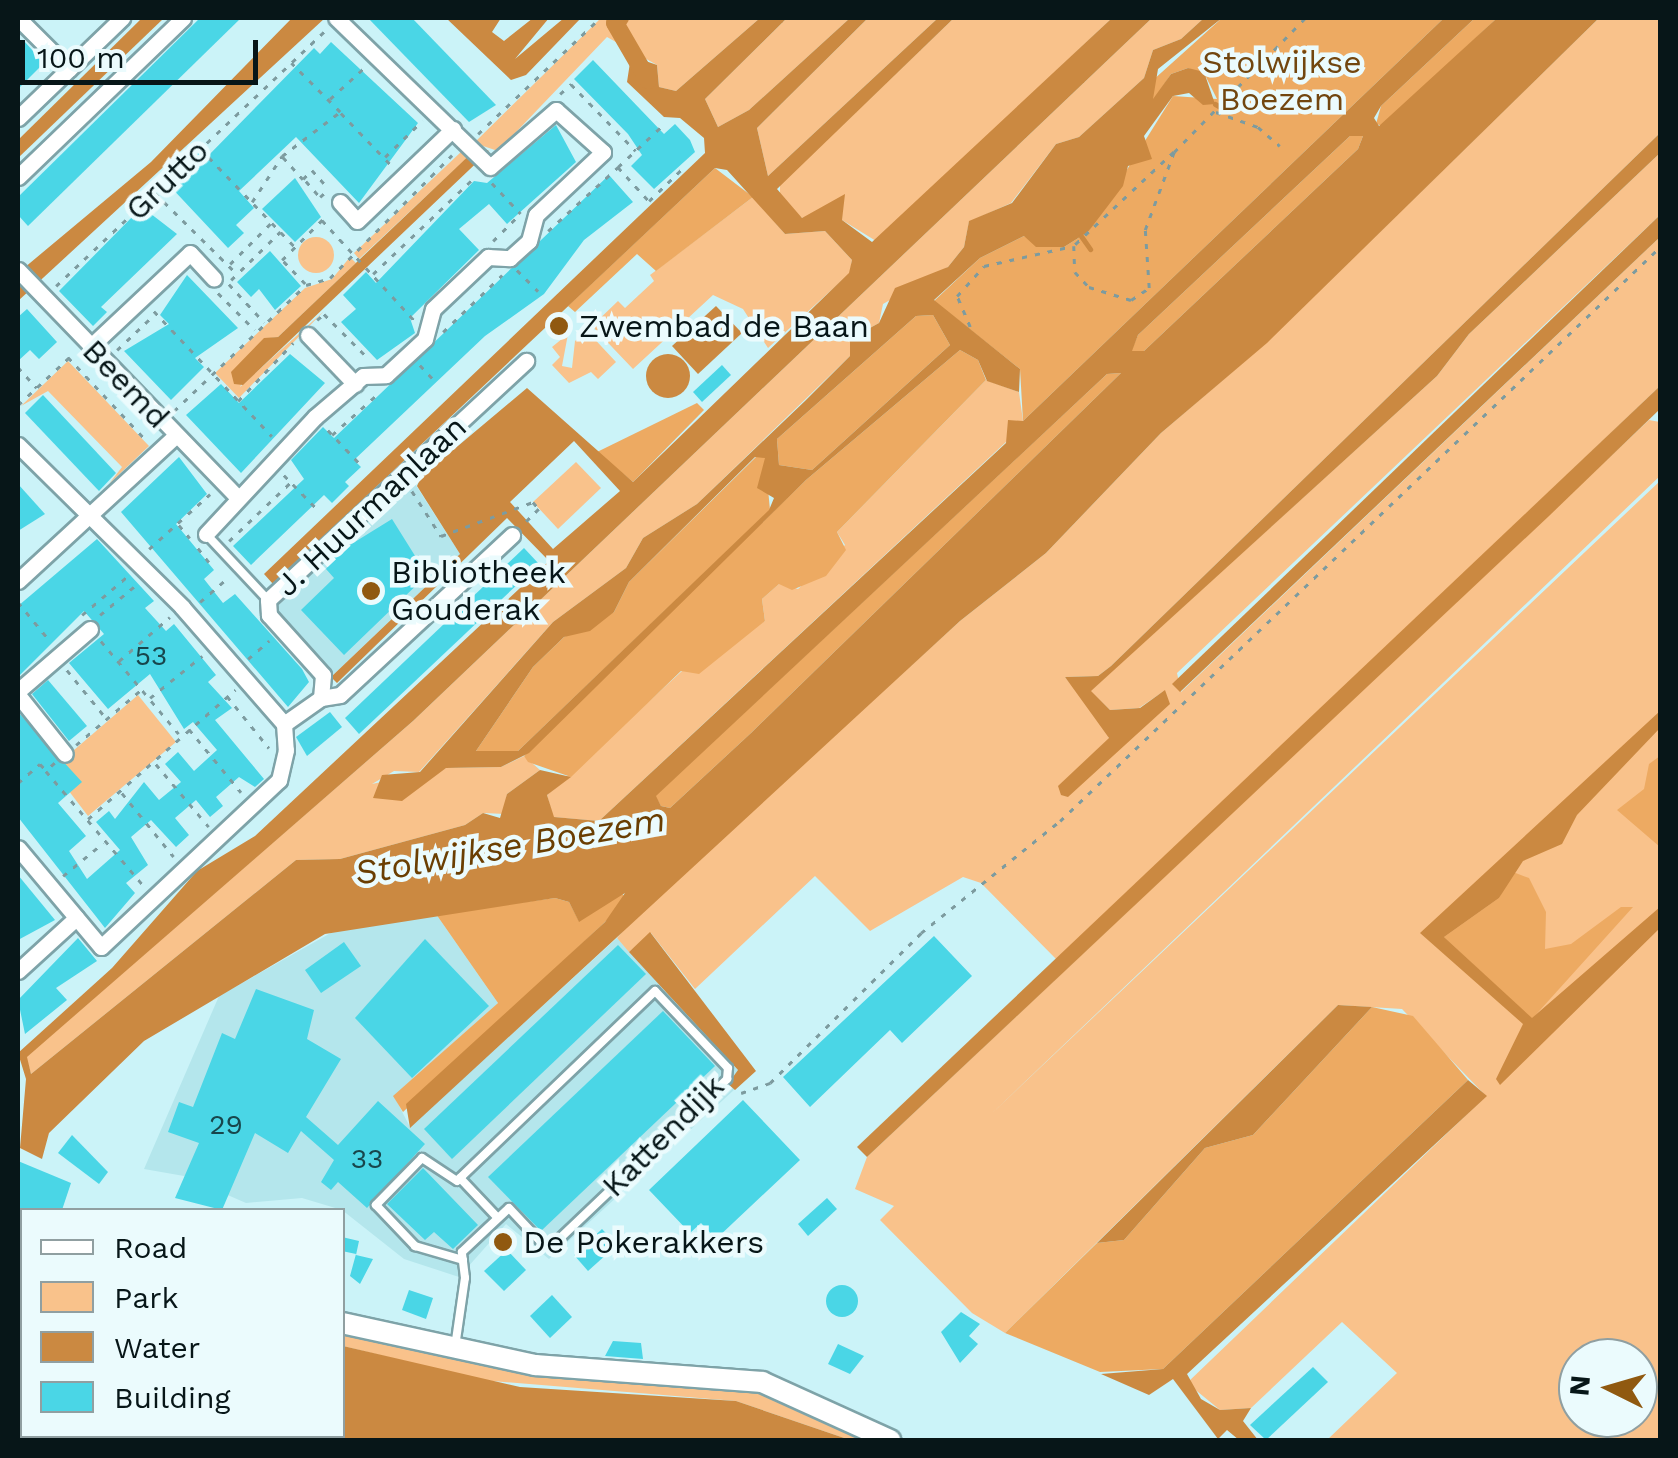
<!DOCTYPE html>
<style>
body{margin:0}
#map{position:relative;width:1678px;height:1458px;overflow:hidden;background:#cbf3f8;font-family:"Work Sans",sans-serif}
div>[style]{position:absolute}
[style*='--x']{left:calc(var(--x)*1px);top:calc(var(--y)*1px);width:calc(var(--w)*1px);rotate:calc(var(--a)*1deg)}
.built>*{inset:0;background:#b4e6ec}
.green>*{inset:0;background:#f9c28b}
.round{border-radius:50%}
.forest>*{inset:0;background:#edaa62}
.water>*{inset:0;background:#cb8941}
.stream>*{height:5px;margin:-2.5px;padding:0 2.5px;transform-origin:2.5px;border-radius:2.5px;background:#cb8941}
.canal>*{height:18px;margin:-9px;padding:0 9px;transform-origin:9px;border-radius:9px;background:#cb8941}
.building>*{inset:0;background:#4ad6e6}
.path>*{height:2.5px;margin-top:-1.25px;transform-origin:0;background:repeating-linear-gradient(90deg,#7d9b9f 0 5px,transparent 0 13px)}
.roads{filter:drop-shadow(2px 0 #7ea3a8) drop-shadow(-2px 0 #7ea3a8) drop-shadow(0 2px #7ea3a8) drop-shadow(0 -2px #7ea3a8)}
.service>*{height:8px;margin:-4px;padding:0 4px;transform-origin:4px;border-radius:4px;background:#fff}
.minor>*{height:15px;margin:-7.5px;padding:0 7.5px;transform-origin:7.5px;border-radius:7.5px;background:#fff}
.tertiary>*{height:20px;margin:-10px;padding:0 10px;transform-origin:10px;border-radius:10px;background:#fff}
.dots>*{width:28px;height:28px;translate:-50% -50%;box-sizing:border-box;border:5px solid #ebfbfd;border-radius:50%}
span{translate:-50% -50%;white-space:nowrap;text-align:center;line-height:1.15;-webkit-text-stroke:9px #ebfbfd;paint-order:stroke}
.number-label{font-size:28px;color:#18464c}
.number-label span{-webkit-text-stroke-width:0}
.park-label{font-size:32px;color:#72460f}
.street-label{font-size:32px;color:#071618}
.poi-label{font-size:32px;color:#071618}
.left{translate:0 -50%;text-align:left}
.water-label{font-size:35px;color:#6a3e02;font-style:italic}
.frame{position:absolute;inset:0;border:20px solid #071618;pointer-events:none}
.legend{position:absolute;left:20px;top:1208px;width:325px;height:230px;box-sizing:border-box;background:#ebfbfd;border:2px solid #909fa1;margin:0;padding:12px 18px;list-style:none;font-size:30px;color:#071618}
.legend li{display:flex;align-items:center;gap:20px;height:50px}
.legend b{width:50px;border:2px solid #909fa1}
.north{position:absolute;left:1558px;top:1338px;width:100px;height:100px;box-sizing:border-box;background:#ebfbfd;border:2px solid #909fa1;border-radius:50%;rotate:275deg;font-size:28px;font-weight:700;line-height:40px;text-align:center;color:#071618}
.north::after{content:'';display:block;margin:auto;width:35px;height:45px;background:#905910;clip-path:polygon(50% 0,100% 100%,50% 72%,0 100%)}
.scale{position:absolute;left:20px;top:40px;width:238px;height:45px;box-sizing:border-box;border:5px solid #071618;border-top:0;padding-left:12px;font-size:30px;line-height:35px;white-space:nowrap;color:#071618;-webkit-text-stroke:8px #ebfbfd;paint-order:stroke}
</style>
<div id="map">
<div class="built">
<i style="clip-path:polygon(410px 476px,460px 554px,333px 675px,273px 611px)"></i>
<i style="clip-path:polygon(436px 914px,498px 1003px,394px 1096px,410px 1127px,617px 938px,746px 1079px,549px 1259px,506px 1224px,459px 1277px,404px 1259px,342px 1210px,302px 1198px,246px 1203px,184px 1176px,144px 1169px,219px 996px,336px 930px)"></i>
</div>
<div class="green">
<i style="clip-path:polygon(601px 18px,760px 18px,676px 91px,659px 87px,657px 65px,607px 37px,498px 151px,474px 143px)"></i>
<i style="clip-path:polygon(787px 18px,850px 18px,749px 110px,718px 127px,705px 99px)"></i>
<i style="clip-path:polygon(868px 18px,938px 18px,768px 176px,757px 128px)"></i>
<i style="clip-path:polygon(954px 18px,1112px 18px,876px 241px,842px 220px,841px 211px,802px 218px,780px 202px,780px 185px)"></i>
<i style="clip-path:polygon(1152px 18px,1204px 18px,1181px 39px,1153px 50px,1144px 78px,1079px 137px,1056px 144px,1011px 203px,969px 222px,964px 247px,948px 267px,883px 304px,879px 323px,850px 339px,850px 356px,697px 504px,643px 538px,626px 568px,553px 622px,419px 772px,394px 771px,372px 784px,446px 768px,501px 767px,524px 756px,540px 770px,507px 794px,505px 814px,483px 813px,465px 825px,340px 859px,296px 860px,31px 1074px,26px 1057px,413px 721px)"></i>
<i style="clip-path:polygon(1599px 18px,1660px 18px,1660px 133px,1111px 666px,1098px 676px,1065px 677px,1107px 726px,1109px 739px,1059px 786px,1164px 691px,1139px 708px,1110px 710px,1090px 691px,1437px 376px,1469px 334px,1660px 153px,1660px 215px,1177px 673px,1181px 692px,1660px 237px,1660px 386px,1058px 961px,981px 883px,963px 877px,870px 931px,815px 876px,695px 989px,651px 933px,629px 952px,617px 938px,636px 916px,960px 621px,1046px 553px,1161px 433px,1267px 342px)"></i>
<i style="clip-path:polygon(462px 151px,468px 157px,359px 259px,354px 253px)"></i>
<i style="clip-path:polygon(753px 197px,785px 234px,825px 231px,852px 260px,850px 273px,768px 348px,743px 309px,713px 295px,633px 369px,592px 326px,618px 301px,625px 308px,654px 281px,650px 275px)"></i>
<i class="round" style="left:298px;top:237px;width:36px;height:36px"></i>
<i style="clip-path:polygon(350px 257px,356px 263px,278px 337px,264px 339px,240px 387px,324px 311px,239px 398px,215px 373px,305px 288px,332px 279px)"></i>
<i style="clip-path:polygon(587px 331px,616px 362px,598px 379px,591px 372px,569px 383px,552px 365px,560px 357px,552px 347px,568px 334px,562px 366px,572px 368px,575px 341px)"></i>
<i style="clip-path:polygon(68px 361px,149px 446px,109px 484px,122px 467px,48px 391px,21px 406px)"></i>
<i style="clip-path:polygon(986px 380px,1019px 392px,1023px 421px,1006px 442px,599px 821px,553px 817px,547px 795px,682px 671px,765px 621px,762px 599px,780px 583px,798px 589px,845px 545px,837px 532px)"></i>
<i style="clip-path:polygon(evenodd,1649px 420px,1660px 422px,1660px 476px,987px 1118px,1660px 481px,1660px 1440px,1327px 1440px,1397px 1373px,1342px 1322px,1251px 1408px,1220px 1410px,1187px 1383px,1486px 1096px,1402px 1009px,1338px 1005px,1005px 1333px,972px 1313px,880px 1220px,894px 1206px,855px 1189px,867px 1157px,1649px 420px,1578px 1358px,1638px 1358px,1638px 1418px,1578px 1418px,1578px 1358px)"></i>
<i style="clip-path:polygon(576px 462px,601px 488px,558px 529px,533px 502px)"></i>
<i style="clip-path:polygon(138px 695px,176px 742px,88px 816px,52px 769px)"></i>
<i style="clip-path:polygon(342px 1330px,499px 1367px,707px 1381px,774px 1395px,876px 1440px,850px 1440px,736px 1401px,481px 1380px,343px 1346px)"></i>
</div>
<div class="forest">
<i style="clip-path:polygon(1222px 18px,1444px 18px,1023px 421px,1020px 369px,934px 301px,980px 258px,1024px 236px,1064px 247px,1088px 232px,1173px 96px,1217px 99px,1206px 77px,1188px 68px,1171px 74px,1153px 101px,1152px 81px)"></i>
<i style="clip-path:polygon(1475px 18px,1497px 18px,1383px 126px,1376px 124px,1381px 106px)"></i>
<i style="clip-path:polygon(1350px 136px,1363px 136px,1358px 149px,1144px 351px,1131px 351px,1138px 335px)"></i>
<i style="clip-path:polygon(715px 168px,753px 197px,656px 271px,637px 254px,575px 312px,568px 306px)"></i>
<i style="clip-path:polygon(933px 315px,950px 345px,812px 470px,779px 465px,777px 439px,916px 316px)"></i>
<i style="clip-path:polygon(960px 350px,978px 360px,986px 380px,837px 532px,846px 550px,826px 576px,792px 590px,779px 584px,762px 599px,765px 621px,699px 674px,681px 671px,571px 777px,528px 762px,524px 756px,548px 730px,806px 480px)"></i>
<i style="clip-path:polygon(1121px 373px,751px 733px,670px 808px,661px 806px,655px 796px,1107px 374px)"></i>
<i style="clip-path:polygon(697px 403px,704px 410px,633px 482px,597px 452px)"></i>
<i style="clip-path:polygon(756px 457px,765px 457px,770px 510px,518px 751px,476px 751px,533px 667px,564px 637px,614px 612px,629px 582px)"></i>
<i style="clip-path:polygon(1660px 756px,1660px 847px,1617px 810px,1644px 789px,1649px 764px)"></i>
<i style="clip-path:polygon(1513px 872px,1529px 878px,1546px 912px,1545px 949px,1571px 944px,1621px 907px,1633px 907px,1532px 1019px,1444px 937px,1499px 898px)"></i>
<i style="clip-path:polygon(621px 892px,626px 899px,605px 922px,403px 1112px,393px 1096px,498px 1003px,436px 914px,555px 898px,569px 902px,579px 921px)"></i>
<i style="clip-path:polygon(1372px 1007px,1413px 1016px,1468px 1080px,1163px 1369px,1100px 1372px,1005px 1333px,1097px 1243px,1124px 1240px,1205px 1148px,1253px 1135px)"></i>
</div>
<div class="water">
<i style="clip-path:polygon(142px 18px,164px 18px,18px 158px,18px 140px)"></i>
<i style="clip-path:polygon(292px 18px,325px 18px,18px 301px,18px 273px,151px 162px)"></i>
<i style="clip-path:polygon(446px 18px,501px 18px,492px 32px,504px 41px,533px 18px,549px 18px,515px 59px,564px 18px,581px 18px,526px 75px,511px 80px)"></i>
<i style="clip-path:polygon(evenodd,760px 18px,787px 18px,705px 99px,718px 127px,749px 110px,850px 18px,868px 18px,757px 128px,768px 176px,938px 18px,954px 18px,777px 189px,802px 218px,845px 194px,842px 220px,872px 242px,1112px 18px,1152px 18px,413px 721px,27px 1057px,31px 1074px,296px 860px,340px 859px,465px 825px,483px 813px,500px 818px,507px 794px,540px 770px,571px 777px,547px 795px,554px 817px,599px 821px,1006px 443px,1008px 420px,1023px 421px,1444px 18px,1475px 18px,1381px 106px,1374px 118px,1379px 126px,1497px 18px,1599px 18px,1267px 343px,1161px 433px,1046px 553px,960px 621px,410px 1128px,406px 1104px,605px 922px,625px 893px,579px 922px,569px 902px,555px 898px,325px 934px,144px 1041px,49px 1133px,42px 1159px,20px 1148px,26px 1079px,18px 1053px,112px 968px,197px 871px,255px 836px,549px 561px,507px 518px,337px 683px,331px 677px,460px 554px,417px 486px,421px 477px,527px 388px,633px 482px,849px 273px,852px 260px,825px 231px,785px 234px,727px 170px,715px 168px,273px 584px,264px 574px,705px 153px,704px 138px,680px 118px,664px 117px,627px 82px,631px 56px,657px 65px,659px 87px,676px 91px,760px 18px,1350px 136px,1363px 136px,1358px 149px,1144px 351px,1132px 351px,1138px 335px,1350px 136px,760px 18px,1121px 373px,751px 733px,670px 808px,661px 806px,656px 796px,1107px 374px,1121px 373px,760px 18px,574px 441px,620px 491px,553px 549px,510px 502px,574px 441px)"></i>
<i style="clip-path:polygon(evenodd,1204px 18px,1222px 18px,1158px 69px,1153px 99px,1171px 74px,1188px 68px,1204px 72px,1215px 104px,1203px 105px,1189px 93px,1173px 96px,1144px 136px,1152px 159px,1128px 166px,1123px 186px,1088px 232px,1064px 247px,1036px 247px,1024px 236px,980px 258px,934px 300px,1020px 369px,1019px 392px,987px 381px,978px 360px,960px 350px,806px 480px,529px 753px,501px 767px,446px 768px,402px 801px,373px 798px,382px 775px,420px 772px,553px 622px,626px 568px,643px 538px,697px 504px,805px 401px,850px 356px,850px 339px,879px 323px,895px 288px,948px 267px,964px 247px,969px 221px,1012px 203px,1056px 144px,1079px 137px,1144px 78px,1153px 50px,1181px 39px,1204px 18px,933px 315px,950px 345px,812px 470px,779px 465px,777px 439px,916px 316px,933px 315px,1204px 18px,755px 457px,765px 458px,757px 488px,774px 498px,769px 510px,518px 751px,476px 751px,533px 667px,564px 637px,590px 631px,614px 612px,629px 582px,755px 457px)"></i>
<i style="clip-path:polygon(1660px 133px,1660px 153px,1469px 334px,1437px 376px,1091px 691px,1110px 710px,1140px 708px,1165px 690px,1170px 704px,1068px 797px,1061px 795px,1058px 786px,1109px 738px,1065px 677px,1098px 676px,1111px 666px)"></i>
<i style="clip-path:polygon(479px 146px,489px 151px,243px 385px,234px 384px,231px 372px,264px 338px,278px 337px)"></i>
<i style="clip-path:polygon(1660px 215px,1660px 237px,1180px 692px,1172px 684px)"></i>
<i style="clip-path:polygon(716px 306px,742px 333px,698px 374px,672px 346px)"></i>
<i class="round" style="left:646px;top:354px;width:44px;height:44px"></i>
<i style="clip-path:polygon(1660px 386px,1660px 409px,1549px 516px,867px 1157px,857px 1147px)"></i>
<i style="clip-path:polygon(1660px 711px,1660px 728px,1577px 815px,1562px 844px,1523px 861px,1499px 898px,1444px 937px,1532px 1018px,1660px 907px,1660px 928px,1500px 1085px,1496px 1079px,1523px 1024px,1420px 933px)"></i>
<i style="clip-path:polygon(650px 932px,756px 1071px,735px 1090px,728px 1084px,738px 1070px,629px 952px)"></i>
<i style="clip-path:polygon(1338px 1005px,1372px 1007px,1253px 1135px,1205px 1148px,1124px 1240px,1097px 1243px)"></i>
<i style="clip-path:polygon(1468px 1080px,1487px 1096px,1187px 1374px,1201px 1399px,1220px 1410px,1251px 1408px,1243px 1421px,1258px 1440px,1239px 1440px,1227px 1430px,1218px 1439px,1173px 1379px,1149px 1395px,1101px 1374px,1163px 1369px)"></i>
<i style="clip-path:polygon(18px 1295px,22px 1436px,342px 1436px,343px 1346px,520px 1387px,736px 1401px,850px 1440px,30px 1440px,18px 1437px)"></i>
</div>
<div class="stream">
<i style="--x:1215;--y:104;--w:12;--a:31"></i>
<i style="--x:1081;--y:236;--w:16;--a:55"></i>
</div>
<div class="canal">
<i style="--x:620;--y:18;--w:7;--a:135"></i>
<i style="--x:615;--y:23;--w:66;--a:59.9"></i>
</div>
<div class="building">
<i style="clip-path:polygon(200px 18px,241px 18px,28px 226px,18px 215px,18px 197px)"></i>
<i style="clip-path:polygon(368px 18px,412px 18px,496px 105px,469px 122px)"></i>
<i style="clip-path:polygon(24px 41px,44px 63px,18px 89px,18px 48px)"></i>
<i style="clip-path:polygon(331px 42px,418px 123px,359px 203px,296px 137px,239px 191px,254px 208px,236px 225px,244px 233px,228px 248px,167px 183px,201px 151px,207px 157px,314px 48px,320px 54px)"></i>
<i style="clip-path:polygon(593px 60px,664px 134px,675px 124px,690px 140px,695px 152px,654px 189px,631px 166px,642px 155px,628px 134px,574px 79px)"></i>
<i style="clip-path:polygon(556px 125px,576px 162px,507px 224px,489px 204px,459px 229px,479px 250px,410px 318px,415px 333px,377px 360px,341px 322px,356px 309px,343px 295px,366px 272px,376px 283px,474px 181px,487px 183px)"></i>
<i style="clip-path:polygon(609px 175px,633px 202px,584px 240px,544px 294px,485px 336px,354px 460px,361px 467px,345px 482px,349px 486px,332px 503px,324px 495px,251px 565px,233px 546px,304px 479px,291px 460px,323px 427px,334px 438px)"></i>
<i style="clip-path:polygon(295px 178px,321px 217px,295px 242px,262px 209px)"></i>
<i style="clip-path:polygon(142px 207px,177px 234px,101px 307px,107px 312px,93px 326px,59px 291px)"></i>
<i style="clip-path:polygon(270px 251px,301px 286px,275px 310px,259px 289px,251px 297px,237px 282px)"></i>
<i style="clip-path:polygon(187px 275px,238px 328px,195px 358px,204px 367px,171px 400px,124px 351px,169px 324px,160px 315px)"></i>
<i style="clip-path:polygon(27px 309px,57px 342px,39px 359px,30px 350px,18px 361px,18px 317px)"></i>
<i style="clip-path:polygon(290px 354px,325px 383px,241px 473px,186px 415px,221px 384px,239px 403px)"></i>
<i style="clip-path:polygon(722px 365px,731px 375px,702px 402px,693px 392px)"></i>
<i style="clip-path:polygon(43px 395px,116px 473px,99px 491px,25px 413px)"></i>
<i style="clip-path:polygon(179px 457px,207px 494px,176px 524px,214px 570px,204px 579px,223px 603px,235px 594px,302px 669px,309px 682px,288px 707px,121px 512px)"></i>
<i style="clip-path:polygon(18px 484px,45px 514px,18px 531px)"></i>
<i style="clip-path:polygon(392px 519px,427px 575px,344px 655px,301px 610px,334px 578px,326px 569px,337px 553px)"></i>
<i style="clip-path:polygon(97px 539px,154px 601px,145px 608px,166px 631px,174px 624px,216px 675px,208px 682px,232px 708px,215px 720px,264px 779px,255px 787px,239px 777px,216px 797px,223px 806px,210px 817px,196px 800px,175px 818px,189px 835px,176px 847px,151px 820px,131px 837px,148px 865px,126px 883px,135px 893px,105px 928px,18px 817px,18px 712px,82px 782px,58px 803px,86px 836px,69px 851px,87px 879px,120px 850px,96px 822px,109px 811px,115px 819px,144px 782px,159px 800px,181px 782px,165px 764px,178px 752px,194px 771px,217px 750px,193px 722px,184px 729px,150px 674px,108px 709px,69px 663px,104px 634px,84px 611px,18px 677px,18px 606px)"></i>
<i style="clip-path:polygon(524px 548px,539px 564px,359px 734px,345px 718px)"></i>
<i style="clip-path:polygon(48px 680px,87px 726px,69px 741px,32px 694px)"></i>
<i style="clip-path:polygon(330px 712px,342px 727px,307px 756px,296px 737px)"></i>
<i style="clip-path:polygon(18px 875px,55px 920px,18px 940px)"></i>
<i style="clip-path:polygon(934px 936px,972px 976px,902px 1043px,890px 1030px,810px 1107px,783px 1077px)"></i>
<i style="clip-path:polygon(78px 938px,97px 961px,56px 988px,67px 1000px,25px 1034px,18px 1000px)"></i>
<i style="clip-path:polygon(425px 939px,489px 1006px,412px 1078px,355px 1018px)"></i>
<i style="clip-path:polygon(344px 942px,361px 966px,321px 993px,305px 970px)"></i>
<i style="clip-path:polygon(618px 945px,646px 974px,452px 1159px,424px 1129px)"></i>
<i style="clip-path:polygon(256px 989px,314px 1010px,307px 1039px,341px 1059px,306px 1117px,338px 1145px,378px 1101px,425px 1144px,367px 1208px,338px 1182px,331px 1190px,321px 1182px,334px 1160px,301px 1131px,288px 1153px,255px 1133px,222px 1210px,175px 1198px,199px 1143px,168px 1132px,179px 1102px,193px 1107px,222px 1033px,235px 1039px)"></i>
<i style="clip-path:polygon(663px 1011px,715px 1066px,541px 1231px,488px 1177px)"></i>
<i style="clip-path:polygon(743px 1100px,800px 1160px,716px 1239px,701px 1223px,690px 1233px,649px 1190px)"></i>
<i style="clip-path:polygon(72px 1135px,108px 1172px,99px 1184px,58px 1153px)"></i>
<i style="clip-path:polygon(18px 1161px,71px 1183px,62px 1210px,18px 1210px)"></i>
<i style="clip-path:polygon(423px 1168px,478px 1225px,453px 1249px,434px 1232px,425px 1240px,387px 1204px)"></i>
<i style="clip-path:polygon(827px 1198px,837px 1209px,808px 1236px,798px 1224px)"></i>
<i style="clip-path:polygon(602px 1229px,617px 1245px,588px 1271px,574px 1255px)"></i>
<i style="clip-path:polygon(342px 1237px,359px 1241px,356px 1255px,373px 1259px,360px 1284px,350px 1276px,356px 1254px,342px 1251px)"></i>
<i style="clip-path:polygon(507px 1250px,526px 1270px,504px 1291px,484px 1271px)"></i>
<i class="round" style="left:826px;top:1285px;width:32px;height:32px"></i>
<i style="clip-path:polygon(409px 1290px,433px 1298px,426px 1319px,402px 1310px)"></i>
<i style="clip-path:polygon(552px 1295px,572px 1317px,550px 1338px,530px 1316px)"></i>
<i style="clip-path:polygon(961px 1312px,980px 1324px,969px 1336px,978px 1344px,960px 1363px,941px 1332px)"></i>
<i style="clip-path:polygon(613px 1341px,641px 1343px,643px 1359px,605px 1356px)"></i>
<i style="clip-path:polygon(838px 1344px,864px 1356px,850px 1374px,828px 1364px)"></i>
<i style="clip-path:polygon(1313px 1367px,1328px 1382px,1266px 1440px,1250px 1425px)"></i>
</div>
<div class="path">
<i style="--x:560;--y:94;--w:15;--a:-42"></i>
<i style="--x:571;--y:84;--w:93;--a:45.9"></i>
<i style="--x:330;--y:99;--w:47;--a:-42.4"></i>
<i style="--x:1216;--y:112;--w:45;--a:19.7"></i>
<i style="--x:1258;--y:127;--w:29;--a:41"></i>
<i style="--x:341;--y:113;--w:72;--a:46.1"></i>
<i style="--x:478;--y:134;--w:168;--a:-43.6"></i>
<i style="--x:200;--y:148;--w:136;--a:46.2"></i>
<i style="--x:1174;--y:152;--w:137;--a:136.8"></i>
<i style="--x:1074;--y:246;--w:26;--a:88"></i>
<i style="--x:1075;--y:272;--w:21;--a:47"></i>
<i style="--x:1089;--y:287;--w:44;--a:17.2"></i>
<i style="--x:1131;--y:300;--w:22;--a:-34"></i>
<i style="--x:1149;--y:288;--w:58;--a:-93.9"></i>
<i style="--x:1145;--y:230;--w:83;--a:-69.6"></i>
<i style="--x:1174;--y:152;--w:187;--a:-45.6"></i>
<i style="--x:283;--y:157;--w:30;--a:48"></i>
<i style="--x:303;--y:179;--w:13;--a:-45"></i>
<i style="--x:312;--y:170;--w:25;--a:48"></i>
<i style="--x:385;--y:157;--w:52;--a:-44.2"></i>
<i style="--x:618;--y:167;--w:62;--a:-43"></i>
<i style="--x:306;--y:181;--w:21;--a:49"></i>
<i style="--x:320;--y:197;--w:11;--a:-41"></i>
<i style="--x:492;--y:183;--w:42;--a:46.9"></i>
<i style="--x:155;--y:193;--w:112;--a:44.6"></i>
<i style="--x:252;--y:202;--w:55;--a:-56.9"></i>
<i style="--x:282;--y:156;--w:73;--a:-37.2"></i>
<i style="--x:340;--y:112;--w:69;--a:-135"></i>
<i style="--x:548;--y:231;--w:95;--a:-42.4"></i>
<i style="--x:618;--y:167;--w:46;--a:47.6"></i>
<i style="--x:649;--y:201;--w:46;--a:-44.1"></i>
<i style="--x:493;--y:241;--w:37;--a:-45"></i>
<i style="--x:230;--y:264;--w:57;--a:-45"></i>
<i style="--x:517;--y:270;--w:30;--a:45"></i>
<i style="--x:373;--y:274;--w:142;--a:-43.6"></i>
<i style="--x:231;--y:280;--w:69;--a:-44.4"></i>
<i style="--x:229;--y:284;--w:52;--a:47.4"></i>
<i style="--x:305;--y:284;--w:33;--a:-134"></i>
<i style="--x:282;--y:260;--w:57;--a:-45"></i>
<i style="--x:322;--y:220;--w:137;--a:47.4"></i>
<i style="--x:56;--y:286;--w:372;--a:-43.5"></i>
<i style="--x:218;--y:293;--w:52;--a:45"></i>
<i style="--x:154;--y:311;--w:172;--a:46.7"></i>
<i style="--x:317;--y:320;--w:9;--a:-41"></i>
<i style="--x:324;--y:314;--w:62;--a:45"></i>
<i style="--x:970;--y:327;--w:34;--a:-113"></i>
<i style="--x:957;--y:296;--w:40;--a:-48"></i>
<i style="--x:984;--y:266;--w:91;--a:-12.7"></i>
<i style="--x:443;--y:332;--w:82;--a:-44"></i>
<i style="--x:117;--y:350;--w:52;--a:-43.5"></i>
<i style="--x:68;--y:357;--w:114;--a:46.8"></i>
<i style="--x:420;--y:365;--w:23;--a:47"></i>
<i style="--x:18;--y:367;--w:28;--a:48"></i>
<i style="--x:238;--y:401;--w:80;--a:-46.5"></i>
<i style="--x:18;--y:405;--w:76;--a:-42.9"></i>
<i style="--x:174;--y:411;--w:182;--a:-43.7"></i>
<i style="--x:306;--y:285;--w:25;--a:-16"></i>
<i style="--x:330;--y:278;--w:173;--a:-45.2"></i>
<i style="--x:328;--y:430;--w:48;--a:46.7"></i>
<i style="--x:332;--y:435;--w:64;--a:-41.9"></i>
<i style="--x:284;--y:475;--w:49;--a:45.8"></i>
<i style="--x:412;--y:491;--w:54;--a:57.2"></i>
<i style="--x:441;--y:536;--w:98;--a:-20.3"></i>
<i style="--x:533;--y:502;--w:9;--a:49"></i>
<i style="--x:539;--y:509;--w:21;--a:135"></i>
<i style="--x:179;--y:525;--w:17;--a:50"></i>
<i style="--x:229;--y:541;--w:86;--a:-43.6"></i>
<i style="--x:198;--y:548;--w:18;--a:52"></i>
<i style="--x:149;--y:549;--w:82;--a:-42"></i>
<i style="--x:18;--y:602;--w:50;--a:50.6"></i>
<i style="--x:200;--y:602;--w:37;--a:-41"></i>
<i style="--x:82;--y:615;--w:63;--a:-40.5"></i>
<i style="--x:100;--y:615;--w:47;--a:-39.8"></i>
<i style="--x:101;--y:641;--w:121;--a:50"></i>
<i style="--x:248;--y:659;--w:28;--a:-41"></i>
<i style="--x:119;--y:661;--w:67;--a:-40.8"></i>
<i style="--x:67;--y:670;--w:62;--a:50.9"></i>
<i style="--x:227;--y:696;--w:67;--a:51.1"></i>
<i style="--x:150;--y:698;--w:67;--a:-38.9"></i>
<i style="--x:189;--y:729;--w:82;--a:50.5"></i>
<i style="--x:76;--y:745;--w:87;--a:-40.3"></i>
<i style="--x:55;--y:763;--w:12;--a:138"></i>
<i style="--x:46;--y:771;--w:150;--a:49.6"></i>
<i style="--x:156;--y:764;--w:82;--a:49.9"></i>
<i style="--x:18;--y:783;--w:29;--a:-41"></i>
<i style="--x:40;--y:764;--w:7;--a:45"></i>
<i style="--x:122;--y:793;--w:82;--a:50.9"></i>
<i style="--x:88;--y:819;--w:196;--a:-41.3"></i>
<i style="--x:63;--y:876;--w:52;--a:-39.5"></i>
<i style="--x:741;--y:1093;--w:31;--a:-19"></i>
<i style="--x:770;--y:1083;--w:213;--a:-44.8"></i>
<i style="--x:921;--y:933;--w:179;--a:-38.9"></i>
<i style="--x:1060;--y:821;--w:830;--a:-43.73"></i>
</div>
<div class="roads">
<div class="service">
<i style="--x:206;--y:534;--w:91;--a:46.8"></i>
<i style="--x:460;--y:1178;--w:55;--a:46.5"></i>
<i style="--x:455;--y:1347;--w:70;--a:-81.8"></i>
<i style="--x:465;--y:1278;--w:26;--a:-97"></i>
<i style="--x:462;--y:1252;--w:64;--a:-43.1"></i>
<i style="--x:509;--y:1208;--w:48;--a:46.7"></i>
<i style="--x:542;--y:1243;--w:13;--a:0"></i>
<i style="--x:555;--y:1243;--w:238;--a:-43.6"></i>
<i style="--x:727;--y:1079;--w:11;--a:-85"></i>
<i style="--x:728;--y:1068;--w:106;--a:-133.5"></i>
<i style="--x:655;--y:991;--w:274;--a:136.2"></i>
<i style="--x:457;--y:1181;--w:42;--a:-146.7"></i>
<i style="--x:422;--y:1158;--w:66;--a:134.4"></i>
<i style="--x:376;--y:1205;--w:57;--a:46.4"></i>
<i style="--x:415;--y:1246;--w:50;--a:16.3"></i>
</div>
<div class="minor">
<i style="--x:18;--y:18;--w:72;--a:45"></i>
<i style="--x:69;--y:69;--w:74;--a:-43.9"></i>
<i style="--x:18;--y:118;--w:71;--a:-43.9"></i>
<i style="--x:18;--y:177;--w:229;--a:-43.9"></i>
<i style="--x:340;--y:202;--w:25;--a:48"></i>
<i style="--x:357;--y:221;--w:133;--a:-43.8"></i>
<i style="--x:18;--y:270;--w:314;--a:46"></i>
<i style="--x:308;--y:335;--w:68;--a:46.2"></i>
<i style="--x:90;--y:347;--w:137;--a:-43.2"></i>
<i style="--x:190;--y:253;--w:35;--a:47"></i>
<i style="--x:18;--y:445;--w:231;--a:44.6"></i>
<i style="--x:182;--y:607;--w:155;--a:48.9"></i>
<i style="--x:284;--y:724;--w:26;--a:86"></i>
<i style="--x:286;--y:750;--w:31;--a:103"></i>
<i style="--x:279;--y:780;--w:244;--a:136.8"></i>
<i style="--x:101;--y:947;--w:129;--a:-130"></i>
<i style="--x:206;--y:534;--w:160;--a:-47"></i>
<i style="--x:315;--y:417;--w:63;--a:-40.5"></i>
<i style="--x:363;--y:376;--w:23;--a:-2"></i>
<i style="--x:386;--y:375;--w:53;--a:-42.7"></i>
<i style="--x:425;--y:339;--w:31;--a:-75"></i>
<i style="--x:433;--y:309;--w:76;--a:-43.4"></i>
<i style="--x:488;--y:257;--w:22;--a:3"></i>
<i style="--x:510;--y:258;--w:25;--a:-42"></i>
<i style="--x:529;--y:241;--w:27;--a:-75"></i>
<i style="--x:536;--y:215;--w:92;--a:-43.2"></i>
<i style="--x:603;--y:152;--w:63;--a:-138.2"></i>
<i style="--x:556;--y:110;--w:87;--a:139.2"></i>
<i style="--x:490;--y:167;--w:214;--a:-135.9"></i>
<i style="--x:18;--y:581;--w:215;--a:-42.7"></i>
<i style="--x:18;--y:691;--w:95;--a:-40.7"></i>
<i style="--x:18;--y:695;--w:75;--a:51.5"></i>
<i style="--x:321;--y:698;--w:23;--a:-85"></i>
<i style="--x:323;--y:675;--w:81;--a:-132"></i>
<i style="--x:269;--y:615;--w:15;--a:-94"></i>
<i style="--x:268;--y:600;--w:352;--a:-42.8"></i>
<i style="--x:321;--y:698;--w:19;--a:-9"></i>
<i style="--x:340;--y:695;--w:235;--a:-42.9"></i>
<i style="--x:284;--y:724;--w:45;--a:-35.1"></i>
<i style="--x:18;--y:971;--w:79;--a:-42.4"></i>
</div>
<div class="tertiary">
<i style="--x:18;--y:1271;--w:4;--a:27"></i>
<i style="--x:342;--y:1323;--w:198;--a:12.3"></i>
<i style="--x:535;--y:1365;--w:228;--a:4.3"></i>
<i style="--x:762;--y:1382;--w:141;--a:24.4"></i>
</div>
</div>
<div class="dots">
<i style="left:559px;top:326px;background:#905910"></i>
<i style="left:371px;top:591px;background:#905910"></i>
<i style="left:503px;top:1242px;background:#905910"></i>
</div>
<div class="number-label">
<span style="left:151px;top:656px">53</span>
<span style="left:226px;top:1125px">29</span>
<span style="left:367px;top:1159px">33</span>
</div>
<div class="park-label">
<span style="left:1282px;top:81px">Stolwijkse<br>Boezem</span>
</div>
<div class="street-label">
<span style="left:167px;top:180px;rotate:-44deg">Grutto</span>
<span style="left:126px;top:384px;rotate:46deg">Beemd</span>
<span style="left:371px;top:506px;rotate:-43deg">J. Huurmanlaan</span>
<span style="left:663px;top:1136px;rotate:-45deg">Kattendijk</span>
</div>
<div class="poi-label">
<span class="left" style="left:579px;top:326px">Zwembad de Baan</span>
<span class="left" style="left:391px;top:591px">Bibliotheek<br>Gouderak</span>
<span class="left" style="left:523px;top:1242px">De Pokerakkers</span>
</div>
<div class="water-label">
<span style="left:510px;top:846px;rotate:-10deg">Stolwijkse Boezem</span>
</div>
<div class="frame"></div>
<ul class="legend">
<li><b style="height:12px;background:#fff"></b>Road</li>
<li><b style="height:28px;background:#f9c28b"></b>Park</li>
<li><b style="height:28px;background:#cb8941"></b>Water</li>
<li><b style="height:28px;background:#4ad6e6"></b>Building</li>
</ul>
<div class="north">N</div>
<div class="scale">100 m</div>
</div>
